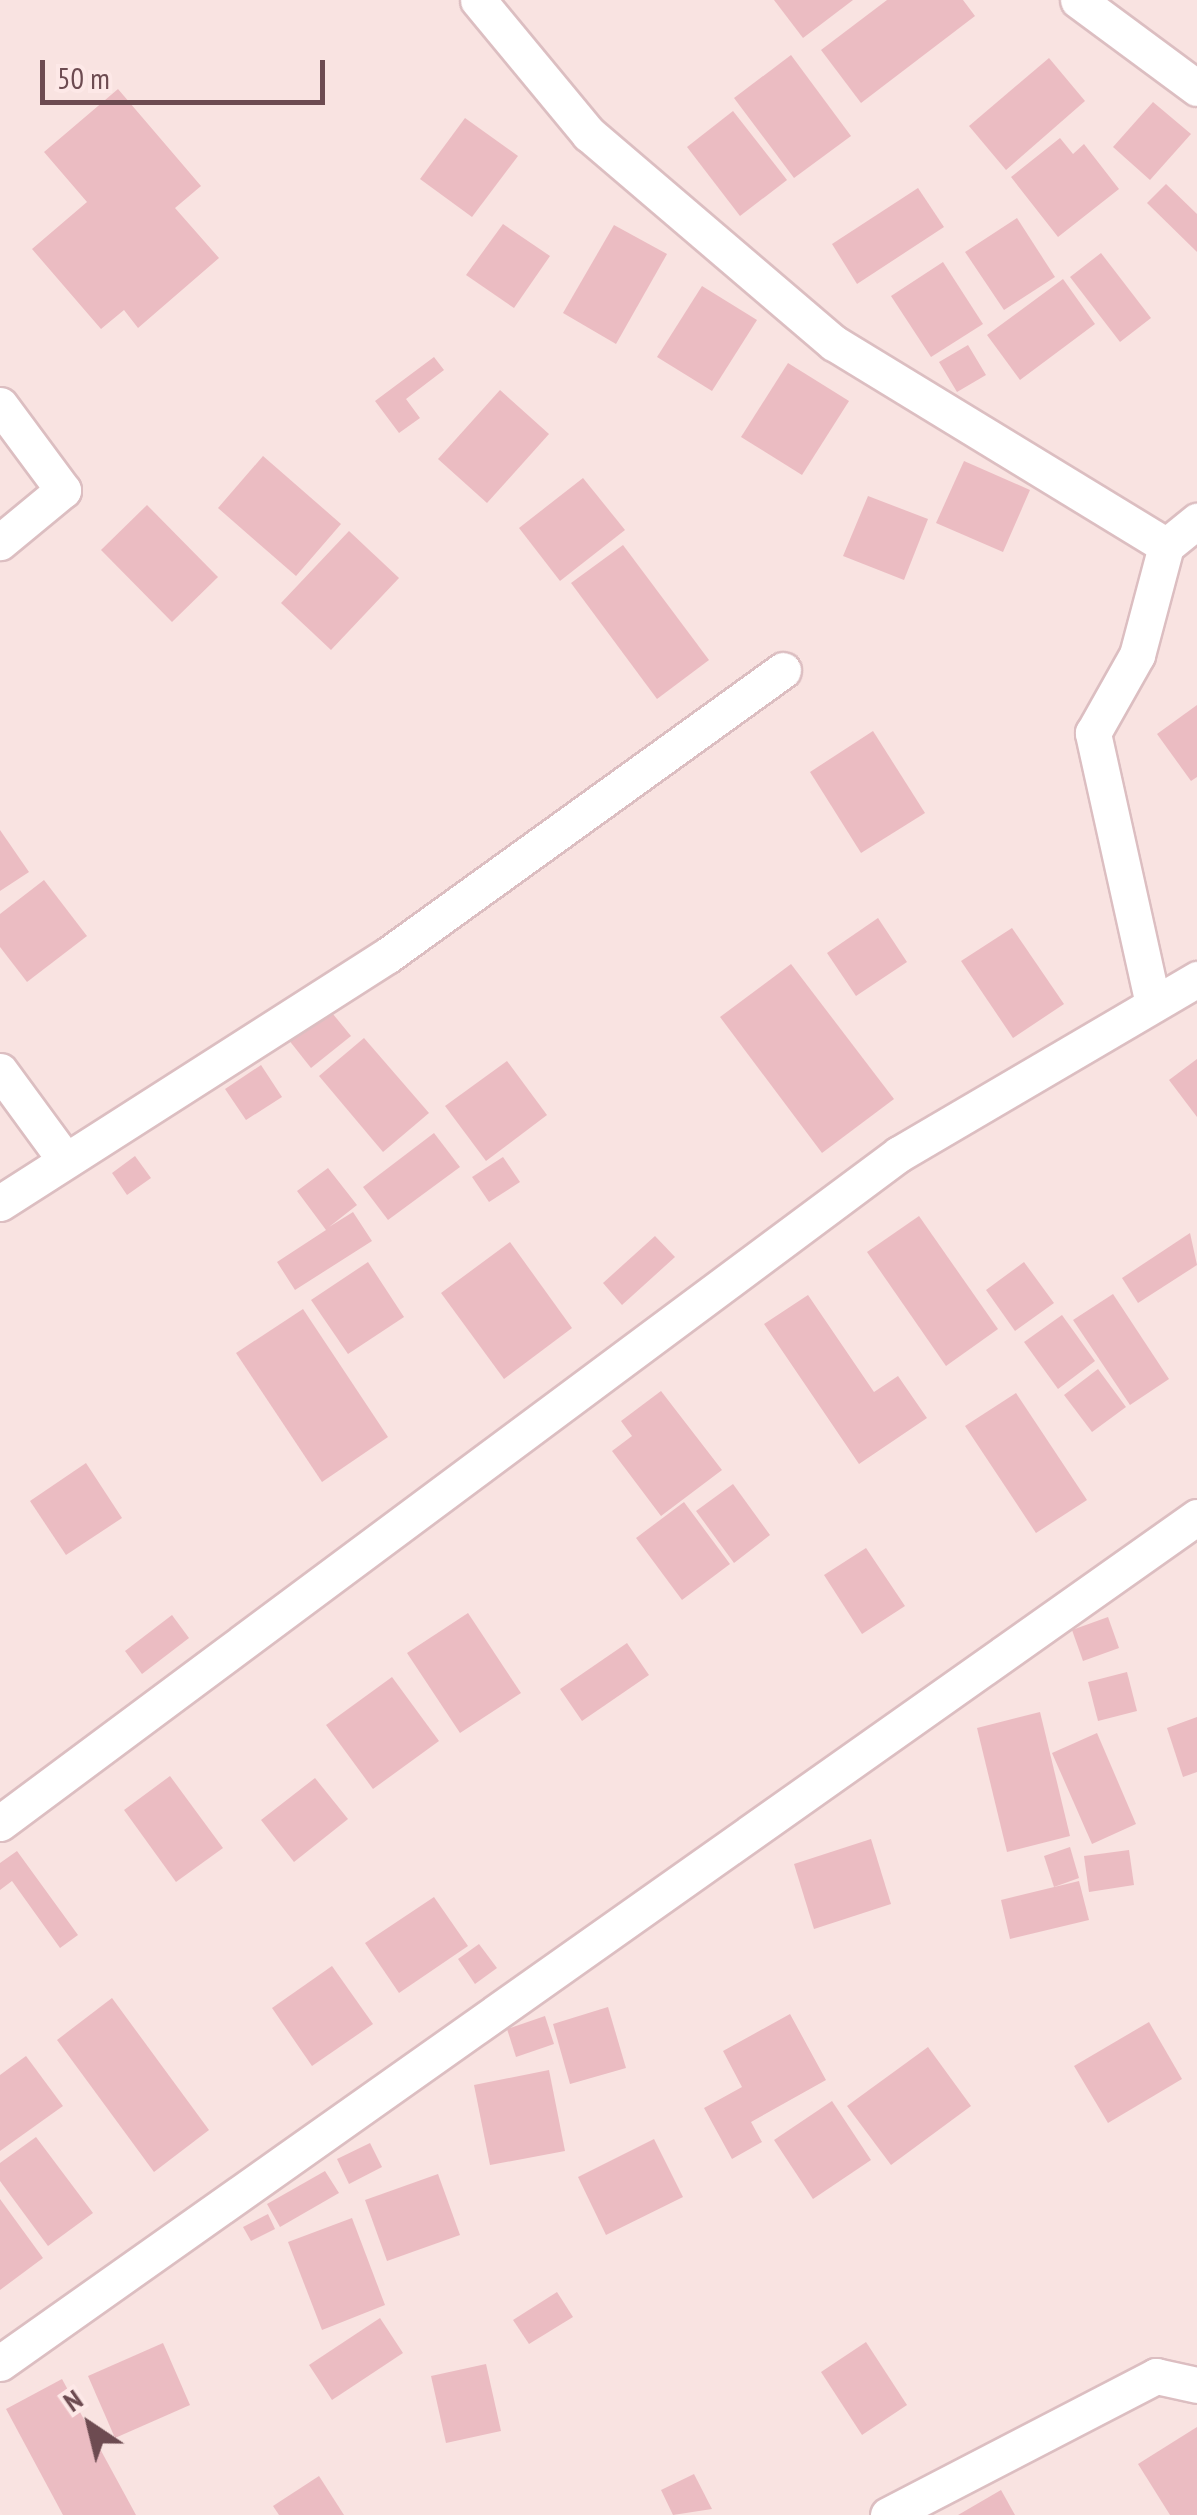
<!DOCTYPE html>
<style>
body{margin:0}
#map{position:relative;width:1197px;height:2515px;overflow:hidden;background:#f9e3e1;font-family:"PT Sans Narrow",sans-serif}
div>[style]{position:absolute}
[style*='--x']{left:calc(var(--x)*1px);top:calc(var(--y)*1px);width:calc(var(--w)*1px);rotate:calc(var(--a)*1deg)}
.building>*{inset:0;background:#ebbcc2}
.roads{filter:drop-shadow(2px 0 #dcbec1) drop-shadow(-2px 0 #dcbec1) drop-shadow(0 2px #dcbec1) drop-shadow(0 -2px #dcbec1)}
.street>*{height:35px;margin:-17.5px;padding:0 17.5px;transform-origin:17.5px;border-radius:17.5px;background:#fff}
span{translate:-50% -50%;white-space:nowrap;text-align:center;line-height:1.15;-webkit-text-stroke:8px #fde8e7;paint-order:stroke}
.north{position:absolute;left:40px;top:2375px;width:100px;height:100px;-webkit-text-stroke:8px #fde8e7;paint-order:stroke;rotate:325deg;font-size:28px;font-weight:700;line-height:40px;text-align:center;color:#6d4b51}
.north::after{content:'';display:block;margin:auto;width:35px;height:45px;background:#6d4b51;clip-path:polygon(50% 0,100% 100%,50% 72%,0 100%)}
.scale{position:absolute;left:40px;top:60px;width:285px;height:45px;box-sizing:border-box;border:5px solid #6d4b51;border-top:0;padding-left:12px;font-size:30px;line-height:35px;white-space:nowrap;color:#6d4b51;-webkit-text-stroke:8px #fde8e7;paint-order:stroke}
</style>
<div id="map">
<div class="building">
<i style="clip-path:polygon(774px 0,853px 0,803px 38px)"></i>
<i style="clip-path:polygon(887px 0,963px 0,975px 16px,861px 103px,821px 50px)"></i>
<i style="clip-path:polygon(791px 55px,851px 136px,794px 178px,734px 98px)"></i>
<i style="clip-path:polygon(1049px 58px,1085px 101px,1006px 170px,969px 126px)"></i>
<i style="clip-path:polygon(118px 89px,201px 186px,175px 208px,219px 258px,138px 328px,124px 310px,101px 329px,32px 249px,87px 202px,44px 152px)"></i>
<i style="clip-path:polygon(1153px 102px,1191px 134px,1150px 180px,1113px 147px)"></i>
<i style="clip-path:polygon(733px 111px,787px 180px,740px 216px,687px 147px)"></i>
<i style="clip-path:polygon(465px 118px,518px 156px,472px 217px,420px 179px)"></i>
<i style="clip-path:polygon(1060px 138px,1073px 154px,1084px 144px,1119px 189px,1058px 237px,1011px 177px)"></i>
<i style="clip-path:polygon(1166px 184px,1197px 214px,1197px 252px,1147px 203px)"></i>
<i style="clip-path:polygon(918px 188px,944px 227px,857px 284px,832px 244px)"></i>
<i style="clip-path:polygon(1017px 218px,1055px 277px,1004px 310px,965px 252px)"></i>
<i style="clip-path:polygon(503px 224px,550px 256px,514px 308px,466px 275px)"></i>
<i style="clip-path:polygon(614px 225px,667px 254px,616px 344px,563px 313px)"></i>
<i style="clip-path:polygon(1101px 253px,1151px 318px,1120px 342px,1070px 277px)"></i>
<i style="clip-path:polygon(943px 262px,983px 324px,931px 357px,891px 296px)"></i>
<i style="clip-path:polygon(1063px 279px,1095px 324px,1020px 380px,987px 335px)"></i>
<i style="clip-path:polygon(702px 286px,757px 320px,712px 391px,657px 357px)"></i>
<i style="clip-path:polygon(968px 345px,986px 375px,957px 392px,939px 362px)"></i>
<i style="clip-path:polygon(434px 357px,444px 370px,406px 399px,420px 418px,399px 433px,375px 401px)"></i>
<i style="clip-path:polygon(788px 363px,849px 401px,802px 475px,741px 437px)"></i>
<i style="clip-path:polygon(500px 390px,549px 434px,487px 503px,438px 459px)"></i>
<i style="clip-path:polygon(263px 456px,341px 524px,296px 576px,218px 508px)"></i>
<i style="clip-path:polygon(964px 461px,1030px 490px,1003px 552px,936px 523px)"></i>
<i style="clip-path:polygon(583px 478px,625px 530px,560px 581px,519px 528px)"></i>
<i style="clip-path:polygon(868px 496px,928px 519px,904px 580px,843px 556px)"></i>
<i style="clip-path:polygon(147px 505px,218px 577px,172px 622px,101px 550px)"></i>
<i style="clip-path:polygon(349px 531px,399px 578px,331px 650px,281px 603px)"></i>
<i style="clip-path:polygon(623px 545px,709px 660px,657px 699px,571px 583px)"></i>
<i style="clip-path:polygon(1197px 705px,1197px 777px,1191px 781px,1157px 734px)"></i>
<i style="clip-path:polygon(873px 731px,925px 813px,861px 853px,810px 772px)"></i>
<i style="clip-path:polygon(0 830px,29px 872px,0 891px)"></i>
<i style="clip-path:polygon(44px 880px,87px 936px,27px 982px,0 947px,0 914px)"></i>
<i style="clip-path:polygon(878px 918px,907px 962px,856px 996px,827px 953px)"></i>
<i style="clip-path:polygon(1012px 928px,1064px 1004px,1013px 1038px,961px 961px)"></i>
<i style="clip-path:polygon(791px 964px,894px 1099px,822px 1153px,720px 1017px)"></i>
<i style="clip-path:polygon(328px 1008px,351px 1036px,311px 1068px,288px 1039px)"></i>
<i style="clip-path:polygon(364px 1038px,429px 1113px,383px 1152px,319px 1076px)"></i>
<i style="clip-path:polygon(1197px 1059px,1197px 1117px,1169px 1080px)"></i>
<i style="clip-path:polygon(507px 1061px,547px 1115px,486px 1161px,445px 1106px)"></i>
<i style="clip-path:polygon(261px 1065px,282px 1097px,246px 1120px,225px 1089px)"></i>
<i style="clip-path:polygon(434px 1133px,460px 1167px,388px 1220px,363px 1187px)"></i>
<i style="clip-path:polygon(135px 1156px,151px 1178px,127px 1195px,112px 1173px)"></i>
<i style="clip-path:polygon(503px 1157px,520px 1182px,489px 1202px,472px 1177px)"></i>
<i style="clip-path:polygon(328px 1168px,357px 1205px,329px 1227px,353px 1212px,372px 1241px,295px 1290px,277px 1262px,326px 1230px,297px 1191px)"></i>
<i style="clip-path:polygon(919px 1216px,998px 1329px,946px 1366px,867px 1252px)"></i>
<i style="clip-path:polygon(1190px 1233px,1197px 1265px,1138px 1303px,1122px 1278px)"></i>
<i style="clip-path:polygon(655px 1236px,675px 1257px,622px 1305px,603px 1283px)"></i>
<i style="clip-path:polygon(510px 1242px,572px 1328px,504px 1379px,441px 1293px)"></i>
<i style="clip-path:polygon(368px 1262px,404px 1317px,348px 1354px,311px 1300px)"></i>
<i style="clip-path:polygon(1024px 1262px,1054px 1303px,1015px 1331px,986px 1290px)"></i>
<i style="clip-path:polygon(1113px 1294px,1169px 1379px,1130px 1405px,1073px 1320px)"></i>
<i style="clip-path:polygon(808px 1295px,874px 1392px,898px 1376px,927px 1418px,859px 1464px,764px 1324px)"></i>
<i style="clip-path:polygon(303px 1309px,388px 1437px,322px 1482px,236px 1353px)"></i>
<i style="clip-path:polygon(1062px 1315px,1095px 1361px,1058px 1389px,1024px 1342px)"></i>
<i style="clip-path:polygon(1098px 1369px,1126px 1407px,1092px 1432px,1064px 1395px)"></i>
<i style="clip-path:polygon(661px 1391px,722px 1470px,661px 1516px,612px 1451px,632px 1436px,621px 1421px)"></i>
<i style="clip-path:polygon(1016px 1393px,1087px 1500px,1036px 1533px,965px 1426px)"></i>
<i style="clip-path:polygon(86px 1463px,122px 1518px,66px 1555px,30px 1501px)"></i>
<i style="clip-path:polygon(733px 1484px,770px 1535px,734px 1563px,696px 1511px)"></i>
<i style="clip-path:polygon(684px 1502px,730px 1564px,682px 1600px,636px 1538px)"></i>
<i style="clip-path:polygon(866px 1548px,905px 1606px,862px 1634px,824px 1575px)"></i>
<i style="clip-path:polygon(468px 1613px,521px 1693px,460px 1733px,407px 1653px)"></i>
<i style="clip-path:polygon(172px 1615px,189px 1638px,142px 1674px,125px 1651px)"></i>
<i style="clip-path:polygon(1108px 1617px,1119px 1648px,1083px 1661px,1072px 1630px)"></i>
<i style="clip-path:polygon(627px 1643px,649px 1675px,582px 1721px,560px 1689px)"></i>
<i style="clip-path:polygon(1127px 1672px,1137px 1711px,1098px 1721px,1088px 1682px)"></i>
<i style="clip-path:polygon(392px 1677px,439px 1741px,373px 1789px,326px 1725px)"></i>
<i style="clip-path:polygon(1040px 1712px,1070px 1836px,1007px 1852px,977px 1728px)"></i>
<i style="clip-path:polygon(1197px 1717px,1197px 1772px,1183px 1777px,1167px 1728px)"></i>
<i style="clip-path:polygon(1097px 1733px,1136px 1824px,1092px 1844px,1052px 1753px)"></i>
<i style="clip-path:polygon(170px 1776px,223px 1848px,176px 1882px,124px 1810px)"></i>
<i style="clip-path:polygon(315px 1778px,348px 1819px,294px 1862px,261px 1820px)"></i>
<i style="clip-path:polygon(871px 1839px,891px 1904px,814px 1929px,794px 1864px)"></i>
<i style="clip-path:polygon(1070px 1847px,1079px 1878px,1054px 1887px,1044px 1856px)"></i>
<i style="clip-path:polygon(1129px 1850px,1134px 1885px,1089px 1892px,1084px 1856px)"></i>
<i style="clip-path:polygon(17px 1851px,78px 1935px,60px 1948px,12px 1881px,0 1890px,0 1863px)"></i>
<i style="clip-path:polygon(1079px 1881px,1089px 1920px,1010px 1939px,1001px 1900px)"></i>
<i style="clip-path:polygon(434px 1897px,468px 1946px,399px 1993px,365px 1943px)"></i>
<i style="clip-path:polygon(479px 1944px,497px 1968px,475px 1984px,458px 1959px)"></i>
<i style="clip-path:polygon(332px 1966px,373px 2024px,312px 2066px,272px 2008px)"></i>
<i style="clip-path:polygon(112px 1998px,209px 2130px,154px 2172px,57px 2040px)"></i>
<i style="clip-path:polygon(608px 2007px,626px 2068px,570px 2084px,553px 2024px)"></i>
<i style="clip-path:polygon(790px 2014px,826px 2080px,751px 2122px,762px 2142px,732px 2159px,704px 2108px,742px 2087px,723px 2051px)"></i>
<i style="clip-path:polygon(545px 2016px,554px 2044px,516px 2057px,507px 2029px)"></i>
<i style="clip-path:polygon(1149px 2022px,1182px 2079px,1108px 2123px,1074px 2066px)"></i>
<i style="clip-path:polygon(928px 2047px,971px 2106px,891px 2165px,847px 2106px)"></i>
<i style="clip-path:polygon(26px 2056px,63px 2106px,0 2151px,0 2075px)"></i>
<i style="clip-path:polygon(549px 2070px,565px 2151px,490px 2165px,474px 2085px)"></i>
<i style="clip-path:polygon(832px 2101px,871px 2160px,813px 2199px,774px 2140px)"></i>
<i style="clip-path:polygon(36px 2137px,93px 2213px,48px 2246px,0 2181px,0 2163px)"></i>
<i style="clip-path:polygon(654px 2139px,683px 2197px,606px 2235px,578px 2177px)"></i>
<i style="clip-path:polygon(370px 2143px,382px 2167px,349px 2184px,337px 2159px)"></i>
<i style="clip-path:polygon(325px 2171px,339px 2193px,280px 2227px,267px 2204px)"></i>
<i style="clip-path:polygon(438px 2174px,460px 2235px,387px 2261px,365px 2200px)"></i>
<i style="clip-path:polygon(0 2199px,43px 2258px,0 2290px)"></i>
<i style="clip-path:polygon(268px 2214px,275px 2229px,251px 2241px,243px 2227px)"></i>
<i style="clip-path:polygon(352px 2218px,385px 2305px,322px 2330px,288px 2242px)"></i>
<i style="clip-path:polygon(557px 2292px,573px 2317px,529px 2344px,513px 2320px)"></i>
<i style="clip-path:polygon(380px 2318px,403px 2353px,332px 2400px,309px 2365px)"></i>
<i style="clip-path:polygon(866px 2342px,907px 2405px,862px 2435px,821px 2372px)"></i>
<i style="clip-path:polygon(163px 2343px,190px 2405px,115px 2438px,88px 2376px)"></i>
<i style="clip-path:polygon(486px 2364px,501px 2431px,446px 2443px,431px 2376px)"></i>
<i style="clip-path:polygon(62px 2379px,136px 2515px,63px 2515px,6px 2409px)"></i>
<i style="clip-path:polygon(1197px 2427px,1197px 2515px,1170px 2515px,1138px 2464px)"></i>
<i style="clip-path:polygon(694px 2474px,712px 2509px,673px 2515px,661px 2490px)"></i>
<i style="clip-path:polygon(319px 2476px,344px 2515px,279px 2515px,273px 2506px)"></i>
<i style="clip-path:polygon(1001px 2490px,1015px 2515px,958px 2515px)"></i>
</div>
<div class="roads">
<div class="street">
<i style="--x:478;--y:0;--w:174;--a:50.4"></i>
<i style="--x:589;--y:134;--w:322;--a:40.5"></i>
<i style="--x:834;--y:343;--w:389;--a:31.4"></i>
<i style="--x:1078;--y:0;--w:148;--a:36.5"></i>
<i style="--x:0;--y:405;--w:106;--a:53.5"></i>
<i style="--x:63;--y:490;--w:82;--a:140.5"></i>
<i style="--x:1153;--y:1004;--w:278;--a:-102.5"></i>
<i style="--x:1093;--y:733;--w:90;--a:-60.6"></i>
<i style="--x:1137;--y:655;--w:113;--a:-75.1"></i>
<i style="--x:1166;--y:546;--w:40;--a:-39"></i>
<i style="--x:0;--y:1071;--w:107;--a:53.8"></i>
<i style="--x:0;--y:1203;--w:460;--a:-32.6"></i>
<i style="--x:388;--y:955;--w:487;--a:-35.8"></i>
<i style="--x:0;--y:1823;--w:1121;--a:-36.66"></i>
<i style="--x:899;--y:1154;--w:346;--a:-30.4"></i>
<i style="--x:0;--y:2363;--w:1466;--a:-35.25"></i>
<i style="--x:888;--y:2515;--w:302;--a:-27.4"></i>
<i style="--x:1156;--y:2376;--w:42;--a:12.4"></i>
</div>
</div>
<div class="north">N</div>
<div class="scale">50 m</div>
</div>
